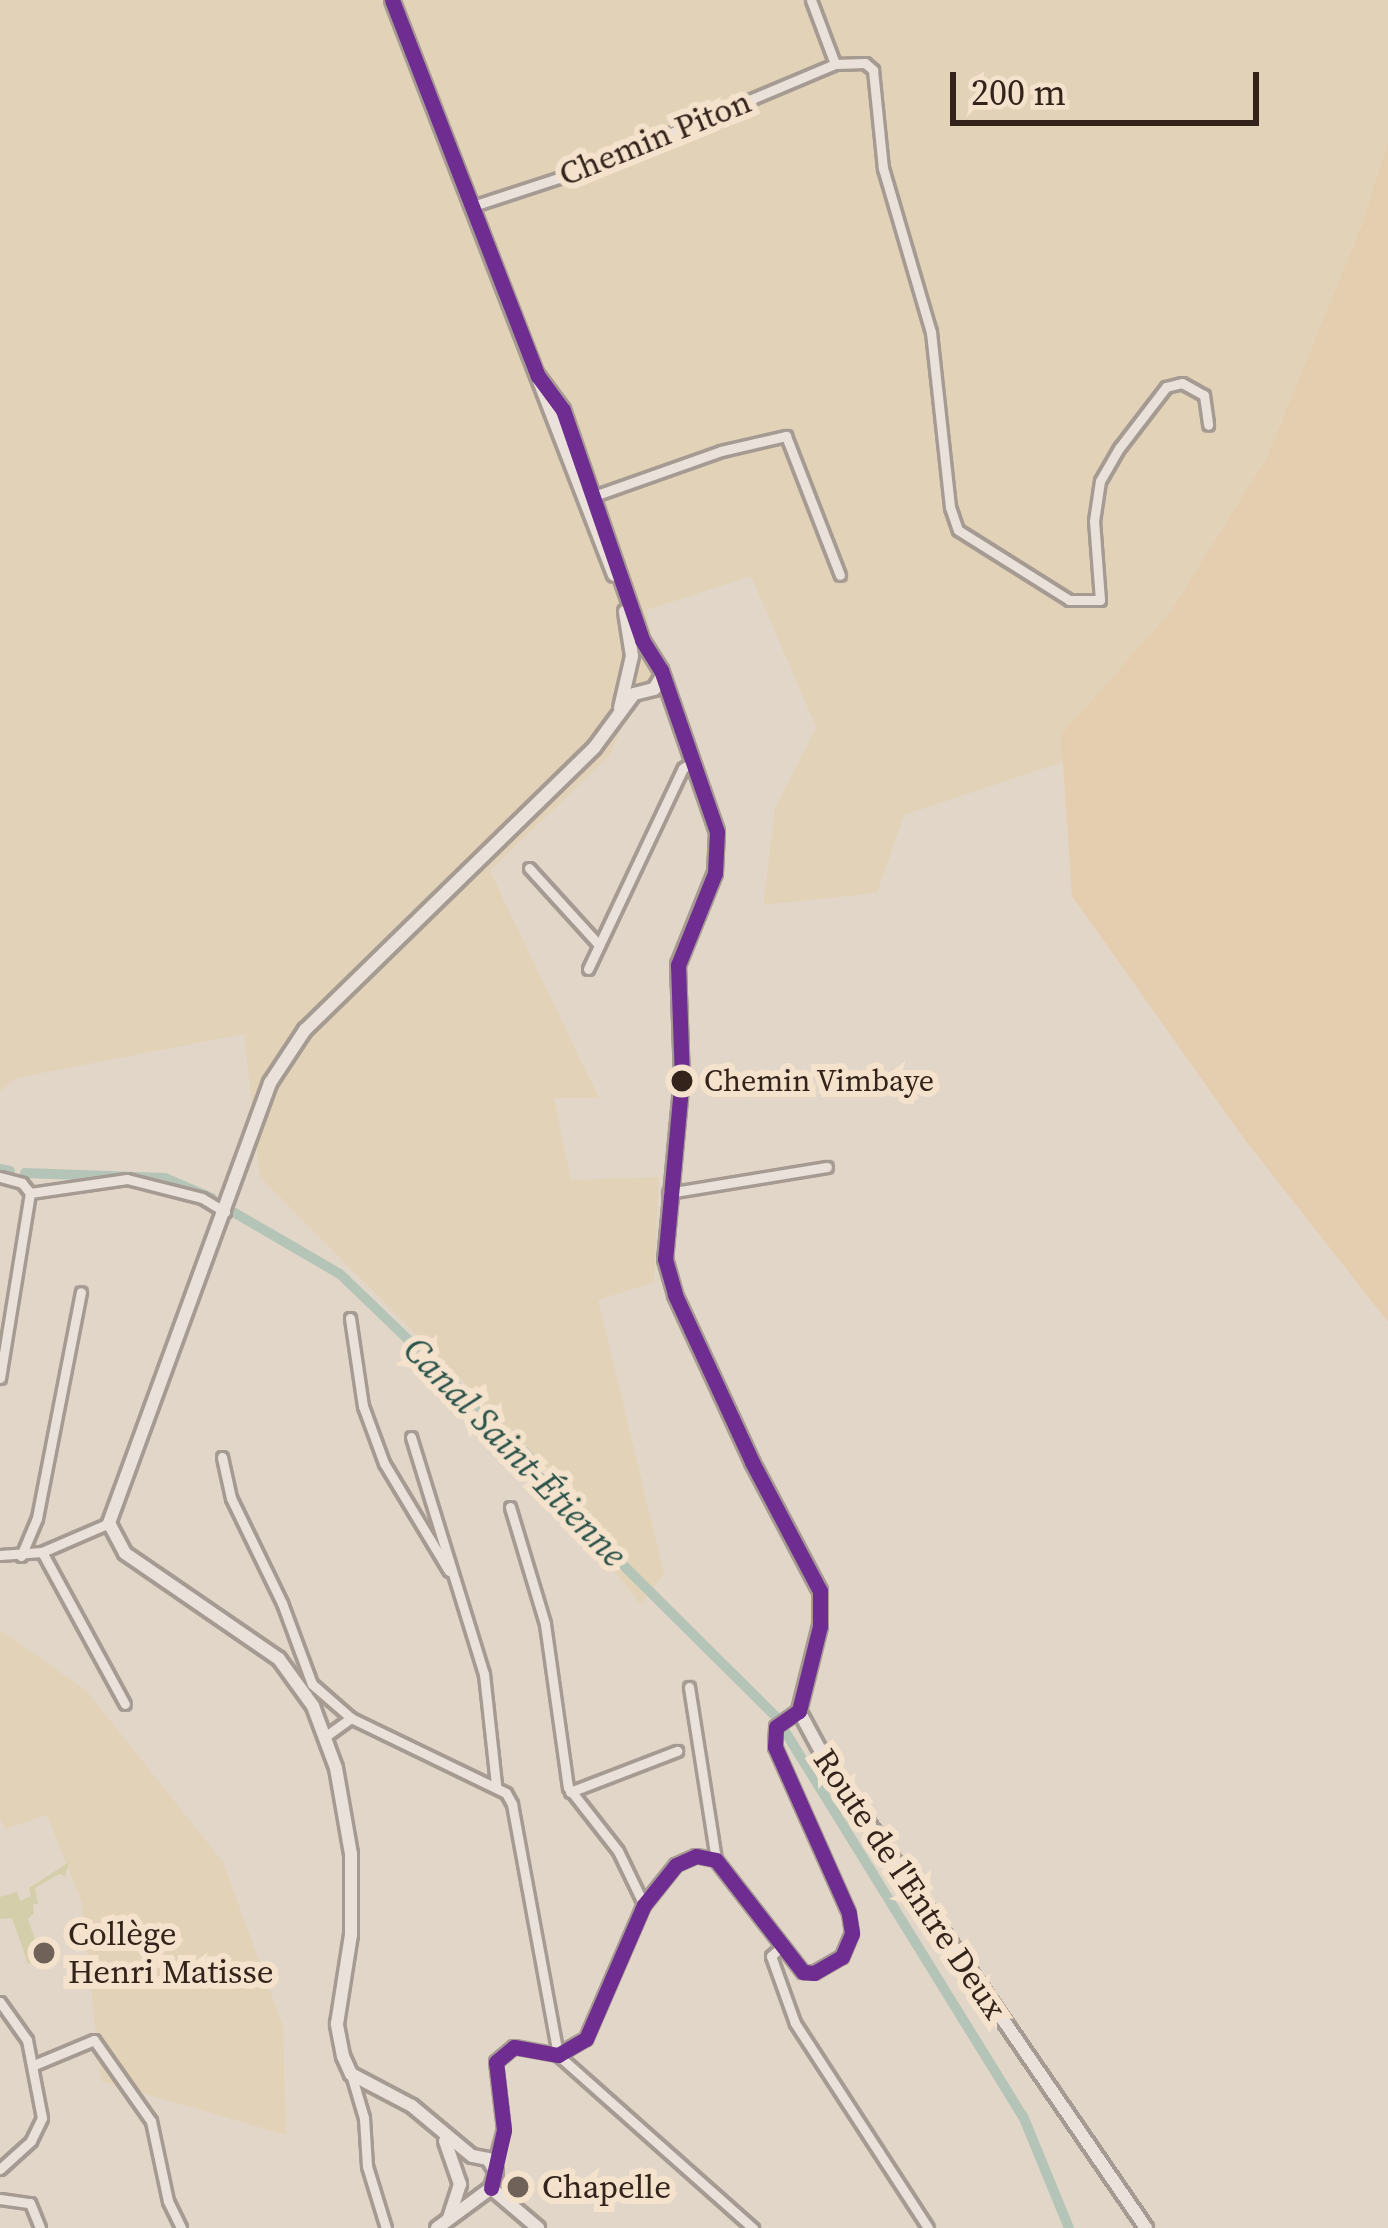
<!DOCTYPE html>
<meta charset="utf-8">
<style>
body{margin:0}
#map{position:relative;width:1388px;height:2228px;overflow:hidden;background:#e2d6c8;font-family:"Source Serif 4",serif}
div>[style]{position:absolute}
[style*='--x']{left:calc(var(--x)*1px);top:calc(var(--y)*1px);width:calc(var(--w)*1px);rotate:calc(var(--a)*1deg)}
.farmland>*{inset:0;background:#e2d3b8}
.green>*{inset:0;background:#d5ceaa}
.sand>*{inset:0;background:#e5ceaf}
.canal>*{height:10px;margin:-5px;padding:0 5px;transform-origin:5px;border-radius:5px;background:#b4c5b8}
.roads{filter:drop-shadow(3px 0 #a69b92) drop-shadow(-3px 0 #a69b92) drop-shadow(0 3px #a69b92) drop-shadow(0 -3px #a69b92)}
.minor>*{height:9px;margin:-4.5px;padding:0 4.5px;transform-origin:4.5px;border-radius:4.5px;background:#eae2da}
.tertiary>*{height:10px;margin:-5px;padding:0 5px;transform-origin:5px;border-radius:5px;background:#eae2da}
.secondary>*{height:12px;margin:-6px;padding:0 6px;transform-origin:6px;border-radius:6px;background:#eae2da}
.bus-1>*{height:15px;margin:-7.5px;padding:0 7.5px;transform-origin:7.5px;border-radius:7.5px;background:#6f2c91}
.dots>*{width:33px;height:33px;translate:-50% -50%;box-sizing:border-box;border:6px solid #f4e2cd;border-radius:50%}
span{translate:-50% -50%;white-space:nowrap;text-align:center;line-height:1.15;-webkit-text-stroke:12px #f4e2cd;paint-order:stroke}
.bus-label{font-size:30px;color:#33231b}
.left{translate:0 -50%;text-align:left}
.street-label{font-size:33px;color:#33231b}
.poi-label{font-size:33px;color:#33231b}
.water-label{font-size:36px;color:#2b534a;font-style:italic}
.scale{position:absolute;left:950px;top:72px;width:309px;height:54px;box-sizing:border-box;border:6px solid #33231b;border-top:0;padding-left:15px;font-size:36px;line-height:42px;white-space:nowrap;color:#33231b;-webkit-text-stroke:9px #f4e2cd;paint-order:stroke}
</style>
<div id="map">
<div class="farmland">
<i style="clip-path:polygon(0 0,1388px 0,1388px 141px,1363px 222px,1267px 457px,1170px 612px,1061px 735px,1063px 762px,904px 815px,877px 893px,763px 905px,775px 808px,816px 727px,751px 576px,647px 610px,659px 696px,632px 703px,610px 755px,490px 871px,599px 1098px,554px 1098px,571px 1180px,659px 1177px,654px 1282px,598px 1300px,664px 1573px,641px 1605px,464px 1383px,260px 1177px,244px 1034px,16px 1078px,0 1091px)"></i>
<i style="clip-path:polygon(0 1630px,86px 1690px,223px 1862px,283px 2026px,286px 2135px,101px 2081px,82px 1903px,47px 1815px,6px 1829px,0 1820px)"></i>
</div>
<div class="green">
<i style="clip-path:polygon(69px 1862px,65px 1876px,59px 1874px,35px 1888px,38px 1904px,33px 1904px,34px 1913px,28px 1919px,42px 1960px,28px 1964px,12px 1918px,0 1919px,0 1897px,17px 1892px,20px 1901px,31px 1896px,29px 1888px)"></i>
</div>
<div class="sand">
<i style="clip-path:polygon(1388px 141px,1388px 1322px,1242px 1136px,1072px 896px,1061px 735px,1170px 612px,1267px 457px,1363px 222px)"></i>
</div>
<div class="canal">
<i style="--x:0;--y:1169;--w:10;--a:11"></i>
<i style="--x:25;--y:1173;--w:140;--a:2"></i>
<i style="--x:165;--y:1178;--w:51;--a:23.1"></i>
<i style="--x:235;--y:1213;--w:121;--a:30.2"></i>
<i style="--x:340;--y:1274;--w:258;--a:43.9"></i>
<i style="--x:526;--y:1453;--w:126;--a:49.8"></i>
<i style="--x:607;--y:1549;--w:238;--a:44.8"></i>
<i style="--x:786;--y:1733;--w:450;--a:58.3"></i>
<i style="--x:1023;--y:2116;--w:121;--a:67.7"></i>
</div>
<div class="roads">
<div class="minor">
<i style="--x:811;--y:0;--w:68;--a:69.4"></i>
<i style="--x:473;--y:206;--w:116;--a:-18.1"></i>
<i style="--x:583;--y:170;--w:273;--a:-22.8"></i>
<i style="--x:835;--y:64;--w:30;--a:-2"></i>
<i style="--x:865;--y:63;--w:11;--a:41"></i>
<i style="--x:873;--y:70;--w:99;--a:84.2"></i>
<i style="--x:883;--y:168;--w:171;--a:73.7"></i>
<i style="--x:931;--y:332;--w:176;--a:83.8"></i>
<i style="--x:950;--y:507;--w:24;--a:71"></i>
<i style="--x:958;--y:530;--w:131;--a:32.2"></i>
<i style="--x:1069;--y:600;--w:31;--a:0"></i>
<i style="--x:1100;--y:600;--w:79;--a:-94.3"></i>
<i style="--x:1094;--y:521;--w:40;--a:-81.5"></i>
<i style="--x:1100;--y:481;--w:39;--a:-60"></i>
<i style="--x:1120;--y:447;--w:76;--a:-52.5"></i>
<i style="--x:1166;--y:387;--w:16;--a:-14"></i>
<i style="--x:1182;--y:383;--w:25;--a:29"></i>
<i style="--x:1204;--y:395;--w:30;--a:82"></i>
<i style="--x:594;--y:496;--w:135;--a:-19.5"></i>
<i style="--x:721;--y:451;--w:67;--a:-13"></i>
<i style="--x:786;--y:436;--w:149;--a:68.8"></i>
<i style="--x:529;--y:868;--w:104;--a:47.7"></i>
<i style="--x:588;--y:969;--w:222;--a:-64.7"></i>
<i style="--x:683;--y:768;--w:12;--a:-31"></i>
<i style="--x:0;--y:1177;--w:23;--a:15"></i>
<i style="--x:22;--y:1183;--w:13;--a:51"></i>
<i style="--x:30;--y:1193;--w:98;--a:-8.2"></i>
<i style="--x:127;--y:1179;--w:77;--a:14.2"></i>
<i style="--x:202;--y:1198;--w:27;--a:31"></i>
<i style="--x:668;--y:1193;--w:161;--a:-9.3"></i>
<i style="--x:350;--y:1318;--w:89;--a:81.6"></i>
<i style="--x:363;--y:1406;--w:61;--a:69.8"></i>
<i style="--x:384;--y:1463;--w:126;--a:59"></i>
<i style="--x:0;--y:1378;--w:187;--a:-80.8"></i>
<i style="--x:411;--y:1437;--w:248;--a:72.9"></i>
<i style="--x:484;--y:1674;--w:112;--a:83.8"></i>
<i style="--x:222;--y:1457;--w:42;--a:77.6"></i>
<i style="--x:231;--y:1498;--w:117;--a:64.1"></i>
<i style="--x:282;--y:1603;--w:86;--a:69.7"></i>
<i style="--x:312;--y:1684;--w:52;--a:41.1"></i>
<i style="--x:510;--y:1507;--w:122;--a:73.3"></i>
<i style="--x:545;--y:1624;--w:165;--a:82"></i>
<i style="--x:568;--y:1787;--w:81;--a:52"></i>
<i style="--x:618;--y:1851;--w:60;--a:64.3"></i>
<i style="--x:42;--y:1552;--w:173;--a:61.4"></i>
<i style="--x:0;--y:1555;--w:42;--a:-4.1"></i>
<i style="--x:42;--y:1552;--w:73;--a:-23.4"></i>
<i style="--x:21;--y:1556;--w:41;--a:-67.2"></i>
<i style="--x:37;--y:1518;--w:230;--a:-79"></i>
<i style="--x:689;--y:1687;--w:175;--a:81.1"></i>
<i style="--x:326;--y:1736;--w:31;--a:-36"></i>
<i style="--x:351;--y:1718;--w:172;--a:25.8"></i>
<i style="--x:506;--y:1793;--w:13;--a:61"></i>
<i style="--x:512;--y:1804;--w:255;--a:79.6"></i>
<i style="--x:558;--y:2055;--w:261;--a:41.6"></i>
<i style="--x:570;--y:1792;--w:115;--a:-21"></i>
<i style="--x:780;--y:1948;--w:12;--a:138"></i>
<i style="--x:771;--y:1956;--w:71;--a:70.3"></i>
<i style="--x:795;--y:2023;--w:244;--a:57"></i>
<i style="--x:0;--y:2002;--w:47;--a:54.6"></i>
<i style="--x:27;--y:2040;--w:79;--a:79.1"></i>
<i style="--x:42;--y:2118;--w:25;--a:116"></i>
<i style="--x:31;--y:2141;--w:42;--a:137.9"></i>
<i style="--x:34;--y:2065;--w:65;--a:-22.6"></i>
<i style="--x:94;--y:2040;--w:99;--a:54.9"></i>
<i style="--x:151;--y:2121;--w:82;--a:78"></i>
<i style="--x:168;--y:2201;--w:30;--a:64"></i>
<i style="--x:351;--y:2074;--w:46;--a:73.5"></i>
<i style="--x:364;--y:2118;--w:48;--a:86.4"></i>
<i style="--x:367;--y:2166;--w:65;--a:73"></i>
<i style="--x:0;--y:2199;--w:30;--a:8"></i>
<i style="--x:30;--y:2203;--w:27;--a:68"></i>
</div>
<div class="tertiary">
<i style="--x:494;--y:2167;--w:38;--a:-75"></i>
<i style="--x:504;--y:2130;--w:68;--a:-96.7"></i>
<i style="--x:496;--y:2062;--w:23;--a:-40"></i>
<i style="--x:514;--y:2047;--w:45;--a:10.3"></i>
<i style="--x:558;--y:2055;--w:32;--a:-30"></i>
<i style="--x:586;--y:2039;--w:146;--a:-66.6"></i>
<i style="--x:644;--y:1905;--w:51;--a:-51.3"></i>
<i style="--x:676;--y:1865;--w:22;--a:-24"></i>
<i style="--x:696;--y:1856;--w:20;--a:11"></i>
<i style="--x:716;--y:1860;--w:142;--a:52.2"></i>
<i style="--x:803;--y:1972;--w:11;--a:5"></i>
<i style="--x:814;--y:1973;--w:32;--a:-30"></i>
<i style="--x:842;--y:1957;--w:26;--a:-67"></i>
<i style="--x:852;--y:1933;--w:20;--a:-99"></i>
<i style="--x:849;--y:1913;--w:182;--a:-114"></i>
<i style="--x:775;--y:1747;--w:20;--a:-87"></i>
<i style="--x:776;--y:1727;--w:28;--a:-35"></i>
</div>
<div class="secondary">
<i style="--x:392;--y:0;--w:616;--a:68.89"></i>
<i style="--x:538;--y:376;--w:42;--a:53.7"></i>
<i style="--x:563;--y:410;--w:243;--a:71"></i>
<i style="--x:642;--y:640;--w:36;--a:58"></i>
<i style="--x:661;--y:670;--w:171;--a:70.9"></i>
<i style="--x:717;--y:832;--w:41;--a:92.8"></i>
<i style="--x:715;--y:873;--w:99;--a:111.9"></i>
<i style="--x:678;--y:965;--w:112;--a:88"></i>
<i style="--x:682;--y:1077;--w:183;--a:95.3"></i>
<i style="--x:665;--y:1259;--w:37;--a:74"></i>
<i style="--x:675;--y:1295;--w:184;--a:65.2"></i>
<i style="--x:752;--y:1462;--w:146;--a:62.2"></i>
<i style="--x:820;--y:1591;--w:35;--a:90"></i>
<i style="--x:820;--y:1626;--w:88;--a:103.9"></i>
<i style="--x:799;--y:1711;--w:59;--a:61.7"></i>
<i style="--x:827;--y:1763;--w:564;--a:55.55"></i>
<i style="--x:620;--y:708;--w:53;--a:-77"></i>
<i style="--x:632;--y:656;--w:45;--a:-99"></i>
<i style="--x:445;--y:2141;--w:46;--a:70.8"></i>
<i style="--x:460;--y:2184;--w:36;--a:108"></i>
<i style="--x:491;--y:2188;--w:17;--a:-73"></i>
<i style="--x:496;--y:2172;--w:15;--a:-122"></i>
<i style="--x:488;--y:2159;--w:16;--a:-169"></i>
<i style="--x:472;--y:2156;--w:78;--a:-140.2"></i>
<i style="--x:412;--y:2106;--w:69;--a:-152.3"></i>
<i style="--x:351;--y:2074;--w:20;--a:-114"></i>
<i style="--x:343;--y:2056;--w:33;--a:-101"></i>
<i style="--x:337;--y:2024;--w:90;--a:-81.1"></i>
<i style="--x:351;--y:1935;--w:81;--a:-90"></i>
<i style="--x:351;--y:1854;--w:87;--a:-99.9"></i>
<i style="--x:336;--y:1768;--w:66;--a:-110.4"></i>
<i style="--x:313;--y:1706;--w:58;--a:-125.9"></i>
<i style="--x:279;--y:1659;--w:187;--a:-145.5"></i>
<i style="--x:125;--y:1553;--w:34;--a:-118"></i>
<i style="--x:109;--y:1523;--w:469;--a:-69.9"></i>
<i style="--x:270;--y:1083;--w:64;--a:-56.6"></i>
<i style="--x:305;--y:1030;--w:404;--a:-44.3"></i>
<i style="--x:594;--y:748;--w:67;--a:-53.5"></i>
<i style="--x:634;--y:694;--w:21;--a:-14"></i>
<i style="--x:654;--y:689;--w:13;--a:-58"></i>
<i style="--x:491;--y:2188;--w:62;--a:40.4"></i>
<i style="--x:437;--y:2228;--w:67;--a:-36.5"></i>
</div>
</div>
<div class="bus-1">
<i style="--x:392;--y:0;--w:403;--a:68.8"></i>
<i style="--x:538;--y:376;--w:42;--a:53.7"></i>
<i style="--x:563;--y:410;--w:243;--a:71"></i>
<i style="--x:642;--y:640;--w:36;--a:58"></i>
<i style="--x:661;--y:670;--w:171;--a:70.9"></i>
<i style="--x:717;--y:832;--w:41;--a:92.8"></i>
<i style="--x:715;--y:873;--w:99;--a:111.9"></i>
<i style="--x:678;--y:965;--w:112;--a:88"></i>
<i style="--x:682;--y:1077;--w:183;--a:95.3"></i>
<i style="--x:665;--y:1259;--w:37;--a:74"></i>
<i style="--x:675;--y:1295;--w:184;--a:65.2"></i>
<i style="--x:752;--y:1462;--w:146;--a:62.2"></i>
<i style="--x:820;--y:1591;--w:35;--a:90"></i>
<i style="--x:820;--y:1626;--w:88;--a:103.9"></i>
<i style="--x:491;--y:2188;--w:59;--a:-77.4"></i>
<i style="--x:504;--y:2130;--w:68;--a:-96.7"></i>
<i style="--x:496;--y:2062;--w:23;--a:-40"></i>
<i style="--x:514;--y:2047;--w:45;--a:10.3"></i>
<i style="--x:558;--y:2055;--w:32;--a:-30"></i>
<i style="--x:586;--y:2039;--w:146;--a:-66.6"></i>
<i style="--x:644;--y:1905;--w:51;--a:-51.3"></i>
<i style="--x:676;--y:1865;--w:22;--a:-24"></i>
<i style="--x:696;--y:1856;--w:20;--a:11"></i>
<i style="--x:716;--y:1860;--w:142;--a:52.2"></i>
<i style="--x:803;--y:1972;--w:11;--a:5"></i>
<i style="--x:814;--y:1973;--w:32;--a:-30"></i>
<i style="--x:842;--y:1957;--w:26;--a:-67"></i>
<i style="--x:852;--y:1933;--w:20;--a:-99"></i>
<i style="--x:849;--y:1913;--w:182;--a:-114"></i>
<i style="--x:775;--y:1747;--w:20;--a:-87"></i>
<i style="--x:776;--y:1727;--w:28;--a:-35"></i>
</div>
<div class="dots">
<i style="left:682px;top:1081px;background:#33231b"></i>
<i style="left:44px;top:1953px;background:#706258"></i>
<i style="left:518px;top:2187px;background:#706258"></i>
</div>
<div class="bus-label">
<span class="left" style="left:704px;top:1081px">Chemin Vimbaye</span>
</div>
<div class="street-label">
<span style="left:655px;top:138px;rotate:-22deg">Chemin Piton</span>
<span style="left:910px;top:1884px;rotate:56deg">Route de l'Entre Deux</span>
</div>
<div class="poi-label">
<span class="left" style="left:68px;top:1953px">Collège<br>Henri Matisse</span>
<span class="left" style="left:542px;top:2187px">Chapelle</span>
</div>
<div class="water-label">
<span style="left:515px;top:1452px;rotate:46deg">Canal Saint-Étienne</span>
</div>
<div class="scale">200 m</div>
</div>
